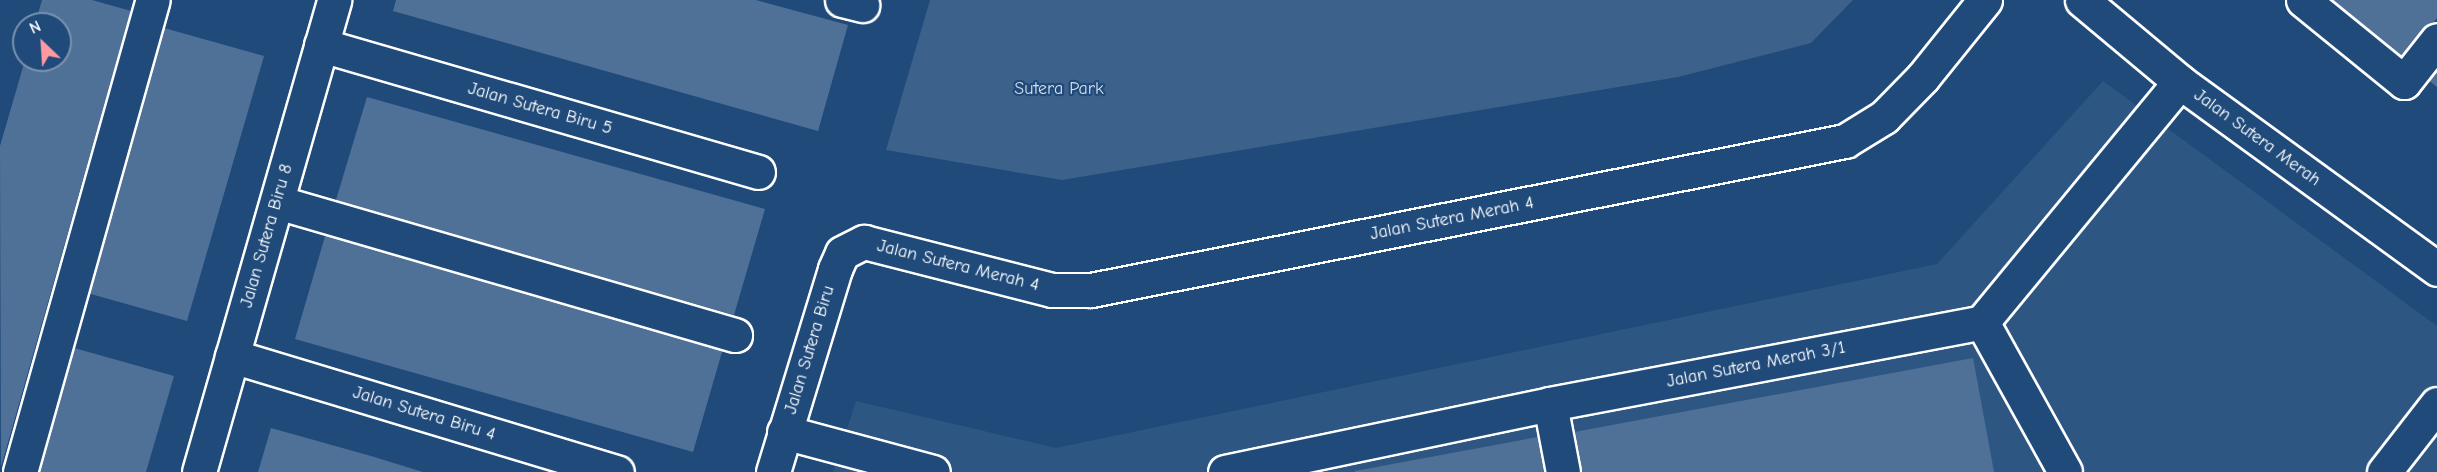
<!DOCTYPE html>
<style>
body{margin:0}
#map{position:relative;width:2437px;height:472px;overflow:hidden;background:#1f4a7a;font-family:"Comic Neue",sans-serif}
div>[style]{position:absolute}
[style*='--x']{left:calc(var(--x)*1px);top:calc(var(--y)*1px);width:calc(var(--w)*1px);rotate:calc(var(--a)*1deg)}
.built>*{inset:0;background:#2e5683}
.green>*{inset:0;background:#3c618b}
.building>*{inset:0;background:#507197}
.roads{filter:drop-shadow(2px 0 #fff) drop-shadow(-2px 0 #fff) drop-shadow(0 2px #fff) drop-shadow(0 -2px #fff)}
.minor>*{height:33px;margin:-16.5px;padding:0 16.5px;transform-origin:16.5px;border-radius:16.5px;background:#1f4a7a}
span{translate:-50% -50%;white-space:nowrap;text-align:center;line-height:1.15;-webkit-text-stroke:4.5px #1f4a7a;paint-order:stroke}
.park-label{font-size:18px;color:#d8dfe8}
.street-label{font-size:18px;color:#fff}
.north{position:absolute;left:12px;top:12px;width:60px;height:60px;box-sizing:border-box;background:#1f4a7a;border:2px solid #7992af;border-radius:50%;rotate:335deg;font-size:16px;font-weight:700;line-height:24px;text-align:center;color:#fff}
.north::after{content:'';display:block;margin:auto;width:21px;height:27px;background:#ff9aa2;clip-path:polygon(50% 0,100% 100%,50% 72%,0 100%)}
</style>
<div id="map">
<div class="built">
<i style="clip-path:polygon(2103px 81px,2437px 326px,2437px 472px,833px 472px,856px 401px,1056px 448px,1937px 264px)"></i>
</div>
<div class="green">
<i style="clip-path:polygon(930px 0,1853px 0,1811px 43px,1678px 77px,1062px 180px,886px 150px)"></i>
</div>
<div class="building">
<i style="clip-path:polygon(42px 0,92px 0,131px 11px,1px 467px,0 146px,25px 60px,60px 60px,60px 24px,35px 24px)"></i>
<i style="clip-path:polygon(396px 0,756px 0,848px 25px,818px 131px,393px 11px)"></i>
<i style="clip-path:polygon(2322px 0,2437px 0,2437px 18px,2402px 62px)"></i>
<i style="clip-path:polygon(157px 26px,264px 56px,187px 321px,80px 291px)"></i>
<i style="clip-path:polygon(2437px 58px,2437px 87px,2423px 76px)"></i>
<i style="clip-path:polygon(367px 97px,765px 209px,734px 315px,335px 203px)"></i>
<i style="clip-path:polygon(326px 233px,724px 345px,693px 452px,295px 339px)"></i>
<i style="clip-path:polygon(67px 346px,174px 376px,146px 472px,30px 472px)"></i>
<i style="clip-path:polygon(1973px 358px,1994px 472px,1576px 472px,1569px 433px)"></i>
<i style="clip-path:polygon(271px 428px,371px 456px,423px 472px,258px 472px)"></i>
<i style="clip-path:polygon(1543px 436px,1549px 472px,1355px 472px,1355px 471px)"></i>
</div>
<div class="roads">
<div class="minor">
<i style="--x:842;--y:0;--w:21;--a:14"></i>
<i style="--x:2082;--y:0;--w:128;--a:39.9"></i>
<i style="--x:2180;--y:82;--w:318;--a:36"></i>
<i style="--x:2303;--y:0;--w:130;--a:39.1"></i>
<i style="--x:2404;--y:82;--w:53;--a:-51.8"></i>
<i style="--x:321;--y:45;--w:455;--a:16.2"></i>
<i style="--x:277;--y:202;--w:477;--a:16.2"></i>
<i style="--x:1982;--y:322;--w:171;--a:61"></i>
<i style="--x:232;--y:356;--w:402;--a:16.8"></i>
<i style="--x:1550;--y:404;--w:69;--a:79.2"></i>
<i style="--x:784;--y:432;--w:154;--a:15"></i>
<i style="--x:20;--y:472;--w:490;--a:-74.3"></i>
<i style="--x:199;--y:472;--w:491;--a:-74"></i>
<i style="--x:773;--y:472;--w:212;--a:-73"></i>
<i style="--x:835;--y:269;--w:17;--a:-66"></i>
<i style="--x:842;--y:253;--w:25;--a:-27"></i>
<i style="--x:864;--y:242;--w:194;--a:14.3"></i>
<i style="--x:1052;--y:290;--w:39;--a:0"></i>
<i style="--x:1091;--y:290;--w:769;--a:-11.18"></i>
<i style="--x:1845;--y:141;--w:46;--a:-31.6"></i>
<i style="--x:1884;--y:117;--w:56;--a:-45.7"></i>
<i style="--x:1923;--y:77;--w:99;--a:-51.2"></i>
<i style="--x:1225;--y:472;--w:332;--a:-11.8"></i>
<i style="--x:1550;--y:404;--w:440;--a:-10.7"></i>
<i style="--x:1982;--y:322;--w:311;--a:-50.5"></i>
<i style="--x:2384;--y:472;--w:86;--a:-52.1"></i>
</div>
</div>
<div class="park-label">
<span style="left:1059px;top:89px">Sutera Park</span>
</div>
<div class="street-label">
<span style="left:540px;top:109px;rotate:16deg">Jalan Sutera Biru 5</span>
<span style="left:2257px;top:138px;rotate:36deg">Jalan Sutera Merah</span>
<span style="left:1452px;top:219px;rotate:-11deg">Jalan Sutera Merah 4</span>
<span style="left:267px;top:236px;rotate:-74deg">Jalan Sutera Biru 8</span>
<span style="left:958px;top:266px;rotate:14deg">Jalan Sutera Merah 4</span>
<span style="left:810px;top:350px;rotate:-73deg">Jalan Sutera Biru</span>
<span style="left:1756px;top:365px;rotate:-11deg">Jalan Sutera Merah 3/1</span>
<span style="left:424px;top:414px;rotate:17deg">Jalan Sutera Biru 4</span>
</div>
<div class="north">N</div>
</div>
